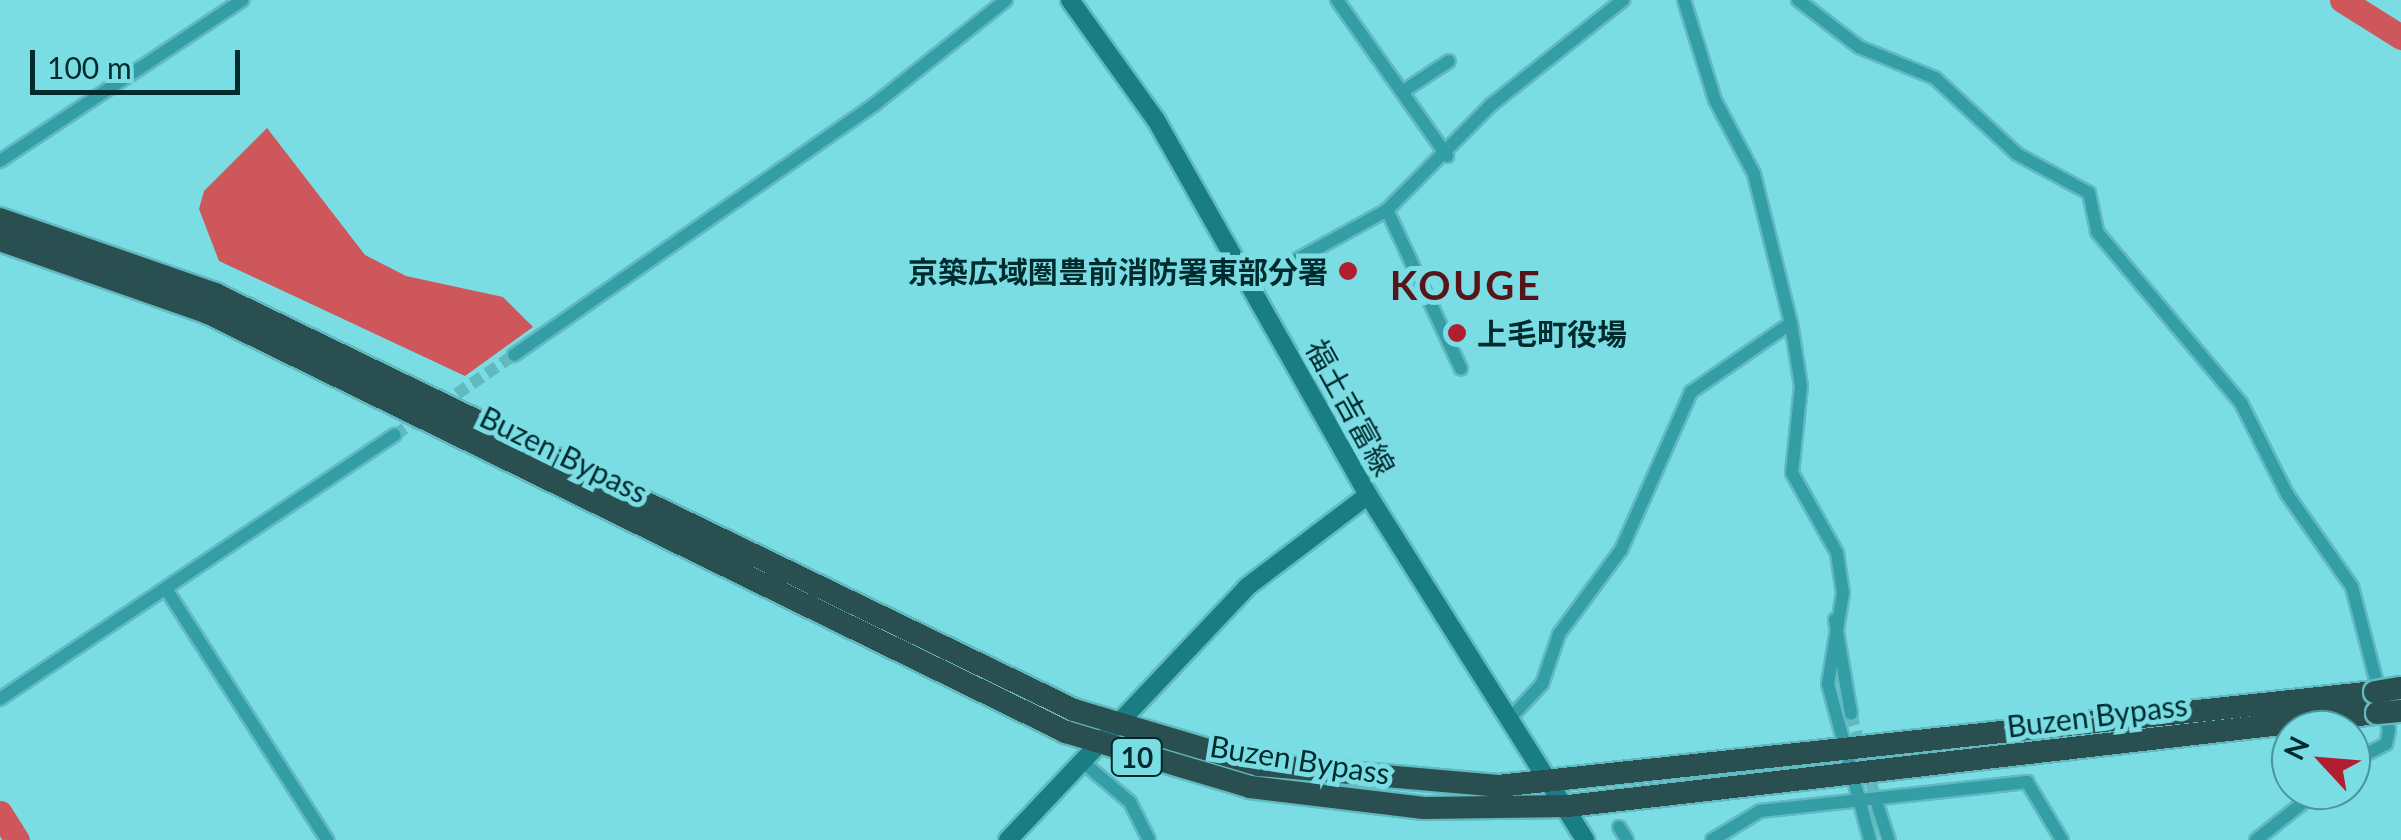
<!DOCTYPE html>
<meta charset="utf-8">
<style>
body{margin:0}
#map{position:relative;width:2401px;height:840px;overflow:hidden;background:#7adde4;font-family:Lato,"Noto Sans JP",sans-serif}
div>[style]{position:absolute}
[style*='--x']{left:calc(var(--x)*1px);top:calc(var(--y)*1px);width:calc(var(--w)*1px);rotate:calc(var(--a)*1deg)}
.water>*{inset:0;background:#cd575a}
.river>*{height:25px;margin:-12.5px;padding:0 12.5px;transform-origin:12.5px;border-radius:12.5px;background:#cd575a}
.street-tunnel>*{height:12px;margin-top:-6px;transform-origin:0;background:repeating-linear-gradient(90deg,#62b9c0 0 12px,transparent 0 18px)}
.roads{filter:drop-shadow(2px 0 #62b9c0) drop-shadow(-2px 0 #62b9c0) drop-shadow(0 2px #62b9c0) drop-shadow(0 -2px #62b9c0)}
.street>*{height:12px;margin:-6px;padding:0 6px;transform-origin:6px;border-radius:6px;background:#339ea5}
.secondary>*{height:18px;margin:-9px;padding:0 9px;transform-origin:9px;border-radius:9px;background:#197e84}
.highway>*{height:22px;margin:-11px;padding:0 11px;transform-origin:11px;border-radius:11px;background:#2a4f51}
.bridges{filter:drop-shadow(2px 0 #62b9c0) drop-shadow(-2px 0 #62b9c0) drop-shadow(0 2px #62b9c0) drop-shadow(0 -2px #62b9c0)}
.highway-bridge>*{height:22px;margin:-11px;padding:0 11px;transform-origin:11px;border-radius:11px;background:#2a4f51}
.dots>*{width:28px;height:28px;translate:-50% -50%;box-sizing:border-box;border:5px solid #7adde4;border-radius:50%}
span{translate:-50% -50%;white-space:nowrap;text-align:center;line-height:1.15;-webkit-text-stroke:10px #7adde4;paint-order:stroke}
.shield-label span{padding:2px 8px;background:#7adde4;border:2px solid;border-radius:8px;-webkit-text-stroke-width:0}
.shield-label{font-size:28px;color:#002b2e;font-weight:700}
.poi-label{font-size:30px;color:#002b2e;font-weight:700}
.right{translate:-100% -50%;text-align:right}
.left{translate:0 -50%;text-align:left}
.street-label{font-size:30px;color:#002b2e}
.district-label{font-size:40px;color:#591419;font-weight:700;letter-spacing:2.5px}
.north{position:absolute;left:2271px;top:710px;width:100px;height:100px;box-sizing:border-box;background:#7adde4;border:2px solid #49969b;border-radius:50%;rotate:296deg;font-size:28px;font-weight:700;line-height:40px;text-align:center;color:#002b2e}
.north::after{content:'';display:block;margin:auto;width:35px;height:45px;background:#b11e30;clip-path:polygon(50% 0,100% 100%,50% 72%,0 100%)}
.scale{position:absolute;left:30px;top:50px;width:210px;height:45px;box-sizing:border-box;border:5px solid #002b2e;border-top:0;padding-left:12px;font-size:30px;line-height:35px;white-space:nowrap;color:#002b2e;-webkit-text-stroke:8px #7adde4;paint-order:stroke}
</style>
<div id="map">
<div class="water">
<i style="clip-path:polygon(267px 128px,365px 255px,406px 276px,503px 297px,533px 327px,465px 376px,219px 261px,199px 209px,204px 191px)"></i>
</div>
<div class="river">
<i style="--x:2342;--y:0;--w:70;--a:32.1"></i>
<i style="--x:0;--y:813;--w:32;--a:58"></i>
</div>
<div class="street-tunnel">
<i style="--x:442;--y:404;--w:87;--a:-34.2"></i>
<i style="--x:395;--y:435;--w:36;--a:-34"></i>
<i style="--x:1851;--y:714;--w:97;--a:73.8"></i>
</div>
<div class="roads">
<div class="street">
<i style="--x:1337;--y:0;--w:191;--a:54.8"></i>
<i style="--x:1684;--y:0;--w:105;--a:72.8"></i>
<i style="--x:1715;--y:100;--w:84;--a:62.2"></i>
<i style="--x:1754;--y:174;--w:154;--a:76.1"></i>
<i style="--x:1791;--y:323;--w:64;--a:81"></i>
<i style="--x:1801;--y:386;--w:87;--a:95.9"></i>
<i style="--x:1792;--y:473;--w:92;--a:60.6"></i>
<i style="--x:1837;--y:553;--w:40;--a:81.5"></i>
<i style="--x:1843;--y:593;--w:92;--a:99.4"></i>
<i style="--x:1828;--y:684;--w:162;--a:74.9"></i>
<i style="--x:1798;--y:0;--w:77;--a:37.6"></i>
<i style="--x:1859;--y:47;--w:82;--a:22.2"></i>
<i style="--x:1935;--y:78;--w:112;--a:42.8"></i>
<i style="--x:2017;--y:154;--w:82;--a:28.4"></i>
<i style="--x:2089;--y:193;--w:40;--a:78"></i>
<i style="--x:2097;--y:232;--w:224;--a:49.9"></i>
<i style="--x:2241;--y:403;--w:102;--a:63.2"></i>
<i style="--x:2287;--y:494;--w:113;--a:55"></i>
<i style="--x:2352;--y:587;--w:148;--a:75.5"></i>
<i style="--x:2389;--y:730;--w:14;--a:102"></i>
<i style="--x:2386;--y:744;--w:39;--a:153"></i>
<i style="--x:1402;--y:92;--w:56;--a:-33.4"></i>
<i style="--x:0;--y:161;--w:291;--a:-33.6"></i>
<i style="--x:1387;--y:210;--w:175;--a:65"></i>
<i style="--x:1247;--y:287;--w:160;--a:-28.8"></i>
<i style="--x:1387;--y:210;--w:148;--a:-45.3"></i>
<i style="--x:1491;--y:105;--w:169;--a:-38.5"></i>
<i style="--x:514;--y:355;--w:440;--a:-34.8"></i>
<i style="--x:875;--y:104;--w:167;--a:-38.4"></i>
<i style="--x:168;--y:592;--w:295;--a:57.3"></i>
<i style="--x:1835;--y:620;--w:95;--a:80.3"></i>
<i style="--x:0;--y:699;--w:475;--a:-33.8"></i>
<i style="--x:1514;--y:714;--w:41;--a:-47"></i>
<i style="--x:1542;--y:684;--w:53;--a:-71.2"></i>
<i style="--x:1559;--y:634;--w:104;--a:-53.6"></i>
<i style="--x:1621;--y:550;--w:173;--a:-66.1"></i>
<i style="--x:1691;--y:392;--w:121;--a:-34.6"></i>
<i style="--x:1085;--y:764;--w:59;--a:40.2"></i>
<i style="--x:1130;--y:802;--w:42;--a:63.4"></i>
<i style="--x:1878;--y:807;--w:35;--a:72"></i>
<i style="--x:1619;--y:827;--w:15;--a:58"></i>
<i style="--x:1712;--y:840;--w:56;--a:-31.1"></i>
<i style="--x:1760;--y:811;--w:269;--a:-6.2"></i>
<i style="--x:2027;--y:782;--w:68;--a:58.9"></i>
<i style="--x:2256;--y:840;--w:80;--a:-38.4"></i>
</div>
<div class="secondary">
<i style="--x:1070;--y:0;--w:148;--a:54.4"></i>
<i style="--x:1156;--y:120;--w:431;--a:60.5"></i>
<i style="--x:1368;--y:495;--w:408;--a:57.8"></i>
<i style="--x:1008;--y:840;--w:348;--a:-46.6"></i>
<i style="--x:1247;--y:587;--w:152;--a:-37.2"></i>
</div>
<div class="highway">
<i style="--x:0;--y:219;--w:228;--a:19.2"></i>
<i style="--x:215;--y:294;--w:954;--a:25.84"></i>
<i style="--x:1074;--y:710;--w:193;--a:16.6"></i>
<i style="--x:1259;--y:765;--w:240;--a:5"></i>
<i style="--x:1498;--y:786;--w:882;--a:-6.12"></i>
<i style="--x:0;--y:240;--w:218;--a:19.3"></i>
<i style="--x:206;--y:312;--w:957;--a:26.03"></i>
<i style="--x:1066;--y:732;--w:192;--a:16.6"></i>
<i style="--x:1250;--y:787;--w:175;--a:6.9"></i>
<i style="--x:1424;--y:808;--w:144;--a:-0.8"></i>
<i style="--x:1568;--y:806;--w:814;--a:-6.56"></i>
</div>
</div>
<div class="bridges">
<div class="highway-bridge">
<i style="--x:2375;--y:692;--w:26;--a:-9"></i>
<i style="--x:2377;--y:713;--w:24;--a:-5"></i>
</div>
</div>
<div class="dots">
<i style="left:1348px;top:271px;background:#b11e30"></i>
<i style="left:1457px;top:333px;background:#b11e30"></i>
</div>
<div class="shield-label">
<span style="left:1137px;top:757px">10</span>
</div>
<div class="poi-label">
<span class="right" style="left:1328px;top:271px">京築広域圏豊前消防署東部分署</span>
<span class="left" style="left:1477px;top:333px">上毛町役場</span>
</div>
<div class="street-label">
<span style="left:1351px;top:407px;rotate:61deg">福土吉富線</span>
<span style="left:564px;top:454px;rotate:26deg">Buzen Bypass</span>
<span style="left:2097px;top:715px;rotate:-7deg">Buzen Bypass</span>
<span style="left:1300px;top:759px;rotate:9deg">Buzen Bypass</span>
</div>
<div class="district-label">
<span style="left:1466px;top:285px">KOUGE</span>
</div>
<div class="north">N</div>
<div class="scale">100 m</div>
</div>
